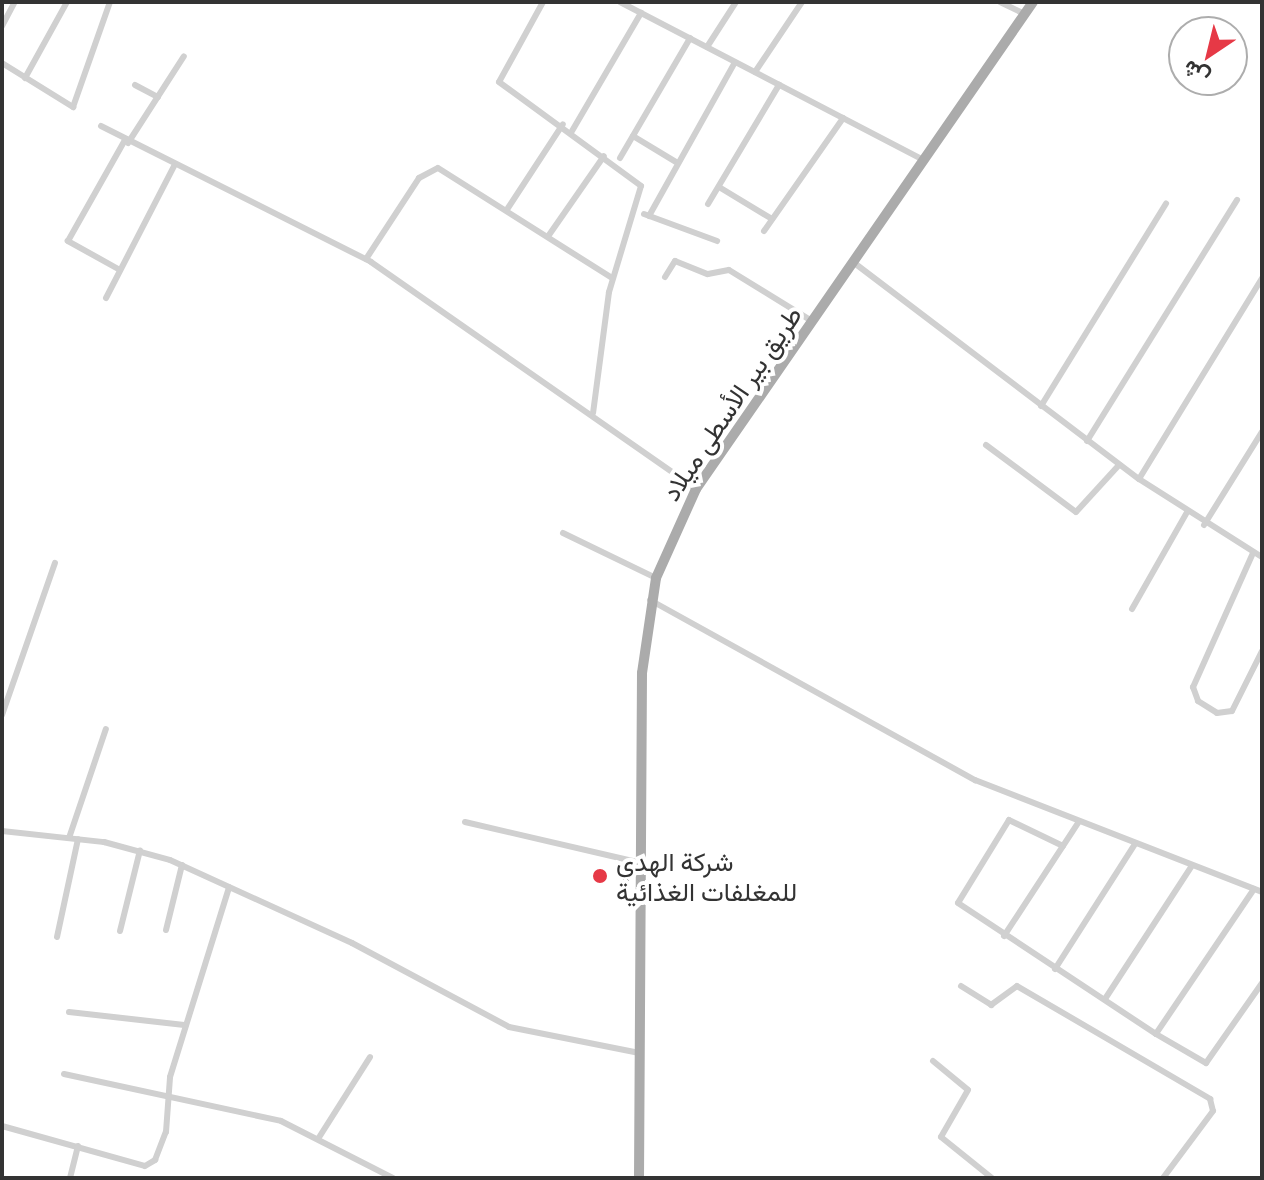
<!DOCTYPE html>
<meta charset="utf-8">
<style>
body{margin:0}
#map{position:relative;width:1264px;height:1180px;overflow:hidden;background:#fff;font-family:"Exo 2",Vazirmatn,sans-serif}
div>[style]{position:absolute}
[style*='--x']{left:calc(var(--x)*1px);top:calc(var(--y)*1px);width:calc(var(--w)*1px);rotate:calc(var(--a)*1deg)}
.minor>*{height:6px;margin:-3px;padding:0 3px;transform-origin:3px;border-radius:3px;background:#d0d0d0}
.primary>*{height:10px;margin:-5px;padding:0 5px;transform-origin:5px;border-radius:5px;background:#ababab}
.dots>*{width:22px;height:22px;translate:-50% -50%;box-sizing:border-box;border:4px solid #fff;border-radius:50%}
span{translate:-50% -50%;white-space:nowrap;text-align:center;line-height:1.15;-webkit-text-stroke:8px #fff;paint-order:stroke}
.street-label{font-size:26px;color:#333}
.poi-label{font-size:26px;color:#333}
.left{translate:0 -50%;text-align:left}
.frame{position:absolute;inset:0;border:4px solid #333;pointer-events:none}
.north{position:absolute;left:1168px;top:16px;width:80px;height:80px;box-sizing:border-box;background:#fff;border:2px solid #adadad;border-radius:50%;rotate:215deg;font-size:22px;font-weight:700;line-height:32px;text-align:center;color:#333}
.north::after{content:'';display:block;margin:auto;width:28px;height:36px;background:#e63946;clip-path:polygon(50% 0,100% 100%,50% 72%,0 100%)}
</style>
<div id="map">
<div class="minor">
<i style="--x:543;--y:2;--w:91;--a:118.8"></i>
<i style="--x:499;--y:82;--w:176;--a:36.2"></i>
<i style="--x:641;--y:186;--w:111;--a:106.8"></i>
<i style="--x:609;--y:292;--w:122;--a:97.5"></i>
<i style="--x:620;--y:2;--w:343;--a:27.5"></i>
<i style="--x:1000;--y:2;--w:28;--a:26"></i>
<i style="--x:2;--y:26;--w:27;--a:-62"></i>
<i style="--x:707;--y:47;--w:54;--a:-57.2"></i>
<i style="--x:2;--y:63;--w:84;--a:31.8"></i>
<i style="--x:73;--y:107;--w:111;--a:-70.6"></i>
<i style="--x:755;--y:72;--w:84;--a:-56.1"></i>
<i style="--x:25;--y:78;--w:87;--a:-61.1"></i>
<i style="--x:135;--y:85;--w:26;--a:28"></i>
<i style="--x:101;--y:126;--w:302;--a:26.7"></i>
<i style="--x:371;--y:262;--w:396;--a:34.9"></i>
<i style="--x:572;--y:131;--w:137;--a:-59.7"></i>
<i style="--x:633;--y:136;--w:50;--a:31.2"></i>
<i style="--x:128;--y:143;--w:103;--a:-57.2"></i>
<i style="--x:620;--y:158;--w:139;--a:-59.7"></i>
<i style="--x:719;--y:187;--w:62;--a:31.1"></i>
<i style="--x:708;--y:204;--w:139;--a:-59.2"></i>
<i style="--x:508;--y:208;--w:100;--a:-56.8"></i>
<i style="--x:644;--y:214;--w:78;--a:20.3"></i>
<i style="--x:649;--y:216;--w:176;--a:-60.8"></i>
<i style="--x:764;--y:231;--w:138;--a:-55"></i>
<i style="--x:549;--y:235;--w:96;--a:-55.2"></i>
<i style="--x:366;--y:259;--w:97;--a:-56.8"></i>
<i style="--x:419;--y:178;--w:21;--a:-28"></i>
<i style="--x:438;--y:168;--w:206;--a:32.3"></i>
<i style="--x:853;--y:262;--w:359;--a:37.2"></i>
<i style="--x:1139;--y:479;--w:236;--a:-58.5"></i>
<i style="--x:120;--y:270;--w:60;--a:-150.9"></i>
<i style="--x:68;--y:241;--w:116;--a:-60.6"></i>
<i style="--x:665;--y:277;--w:19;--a:-58"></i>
<i style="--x:675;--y:261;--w:35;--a:22"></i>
<i style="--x:708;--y:274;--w:21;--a:-11"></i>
<i style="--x:729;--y:270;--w:97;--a:31.6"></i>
<i style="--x:106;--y:298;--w:148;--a:-62.7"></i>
<i style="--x:1041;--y:406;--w:238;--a:-58.3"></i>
<i style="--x:1087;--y:441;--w:284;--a:-58.1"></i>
<i style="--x:986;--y:445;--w:112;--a:36.7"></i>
<i style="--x:1076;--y:512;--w:64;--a:-47.5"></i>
<i style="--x:1139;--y:479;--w:146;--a:32.4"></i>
<i style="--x:1204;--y:525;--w:110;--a:-58.1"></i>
<i style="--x:563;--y:533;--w:103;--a:25.8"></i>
<i style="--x:1253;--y:553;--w:147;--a:114.1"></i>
<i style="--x:1193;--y:687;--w:15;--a:70"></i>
<i style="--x:1198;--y:701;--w:22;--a:32"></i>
<i style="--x:1217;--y:713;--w:15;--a:-8"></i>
<i style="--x:1232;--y:711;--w:67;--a:-63.4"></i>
<i style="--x:650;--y:600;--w:372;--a:29"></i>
<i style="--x:975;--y:780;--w:308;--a:21.3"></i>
<i style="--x:1132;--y:609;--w:112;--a:-60.4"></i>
<i style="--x:2;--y:715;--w:161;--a:-70.8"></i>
<i style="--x:465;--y:822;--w:181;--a:13.1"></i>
<i style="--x:2;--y:831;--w:103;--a:6.2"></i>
<i style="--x:104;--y:842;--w:68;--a:15.3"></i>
<i style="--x:170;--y:860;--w:200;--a:24.5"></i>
<i style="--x:352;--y:943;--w:178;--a:28.1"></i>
<i style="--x:509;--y:1027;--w:133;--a:11.3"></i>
<i style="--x:69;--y:838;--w:115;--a:-71.3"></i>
<i style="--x:1063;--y:846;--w:60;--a:-154.3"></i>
<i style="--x:1009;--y:820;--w:97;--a:121.6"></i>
<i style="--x:958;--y:903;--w:237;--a:33.5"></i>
<i style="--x:1254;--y:889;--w:175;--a:124.1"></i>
<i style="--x:1156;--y:1034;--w:58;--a:30.1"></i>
<i style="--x:1206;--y:1063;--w:98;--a:-55"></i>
<i style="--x:166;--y:930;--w:67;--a:-76.2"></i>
<i style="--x:120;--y:931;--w:83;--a:-76.1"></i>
<i style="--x:1004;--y:936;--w:135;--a:-56.8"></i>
<i style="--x:57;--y:937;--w:100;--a:-77.9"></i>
<i style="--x:1055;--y:969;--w:148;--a:-57.4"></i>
<i style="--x:961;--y:986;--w:36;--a:32"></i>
<i style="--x:991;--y:1005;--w:32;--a:-36"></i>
<i style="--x:1017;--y:986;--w:224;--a:30.3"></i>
<i style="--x:1210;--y:1099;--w:12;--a:76"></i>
<i style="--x:1213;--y:1111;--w:84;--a:126.7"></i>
<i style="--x:1105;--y:999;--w:158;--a:-56.9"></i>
<i style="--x:69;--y:1012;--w:116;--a:6.4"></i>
<i style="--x:933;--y:1061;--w:45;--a:39.6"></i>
<i style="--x:968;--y:1090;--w:54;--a:119.9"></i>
<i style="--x:941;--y:1137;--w:65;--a:38.8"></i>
<i style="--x:64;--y:1074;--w:222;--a:12.2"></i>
<i style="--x:281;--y:1121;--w:126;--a:27"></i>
<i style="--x:2;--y:1126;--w:148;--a:15.6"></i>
<i style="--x:145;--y:1166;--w:12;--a:-31"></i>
<i style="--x:155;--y:1160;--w:30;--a:-69"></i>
<i style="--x:166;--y:1132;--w:55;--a:-85.8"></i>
<i style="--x:170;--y:1077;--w:199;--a:-72.7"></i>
<i style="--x:318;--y:1139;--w:97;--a:-57.6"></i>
<i style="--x:70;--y:1178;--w:33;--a:-76"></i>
</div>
<div class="primary">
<i style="--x:639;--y:1178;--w:505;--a:-89.66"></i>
<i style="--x:642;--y:673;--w:96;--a:-81.6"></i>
<i style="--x:656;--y:578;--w:98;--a:-65.8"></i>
<i style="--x:696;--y:489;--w:592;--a:-55.32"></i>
</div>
<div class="dots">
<i style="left:600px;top:876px;background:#e63946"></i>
</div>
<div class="street-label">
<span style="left:731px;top:403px;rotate:-56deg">طريق بير الأسطى ميلاد</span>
</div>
<div class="poi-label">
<span class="left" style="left:616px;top:876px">شركة الهدي<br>للمغلفات الغذائية</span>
</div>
<div class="frame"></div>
<div class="north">ش</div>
</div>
